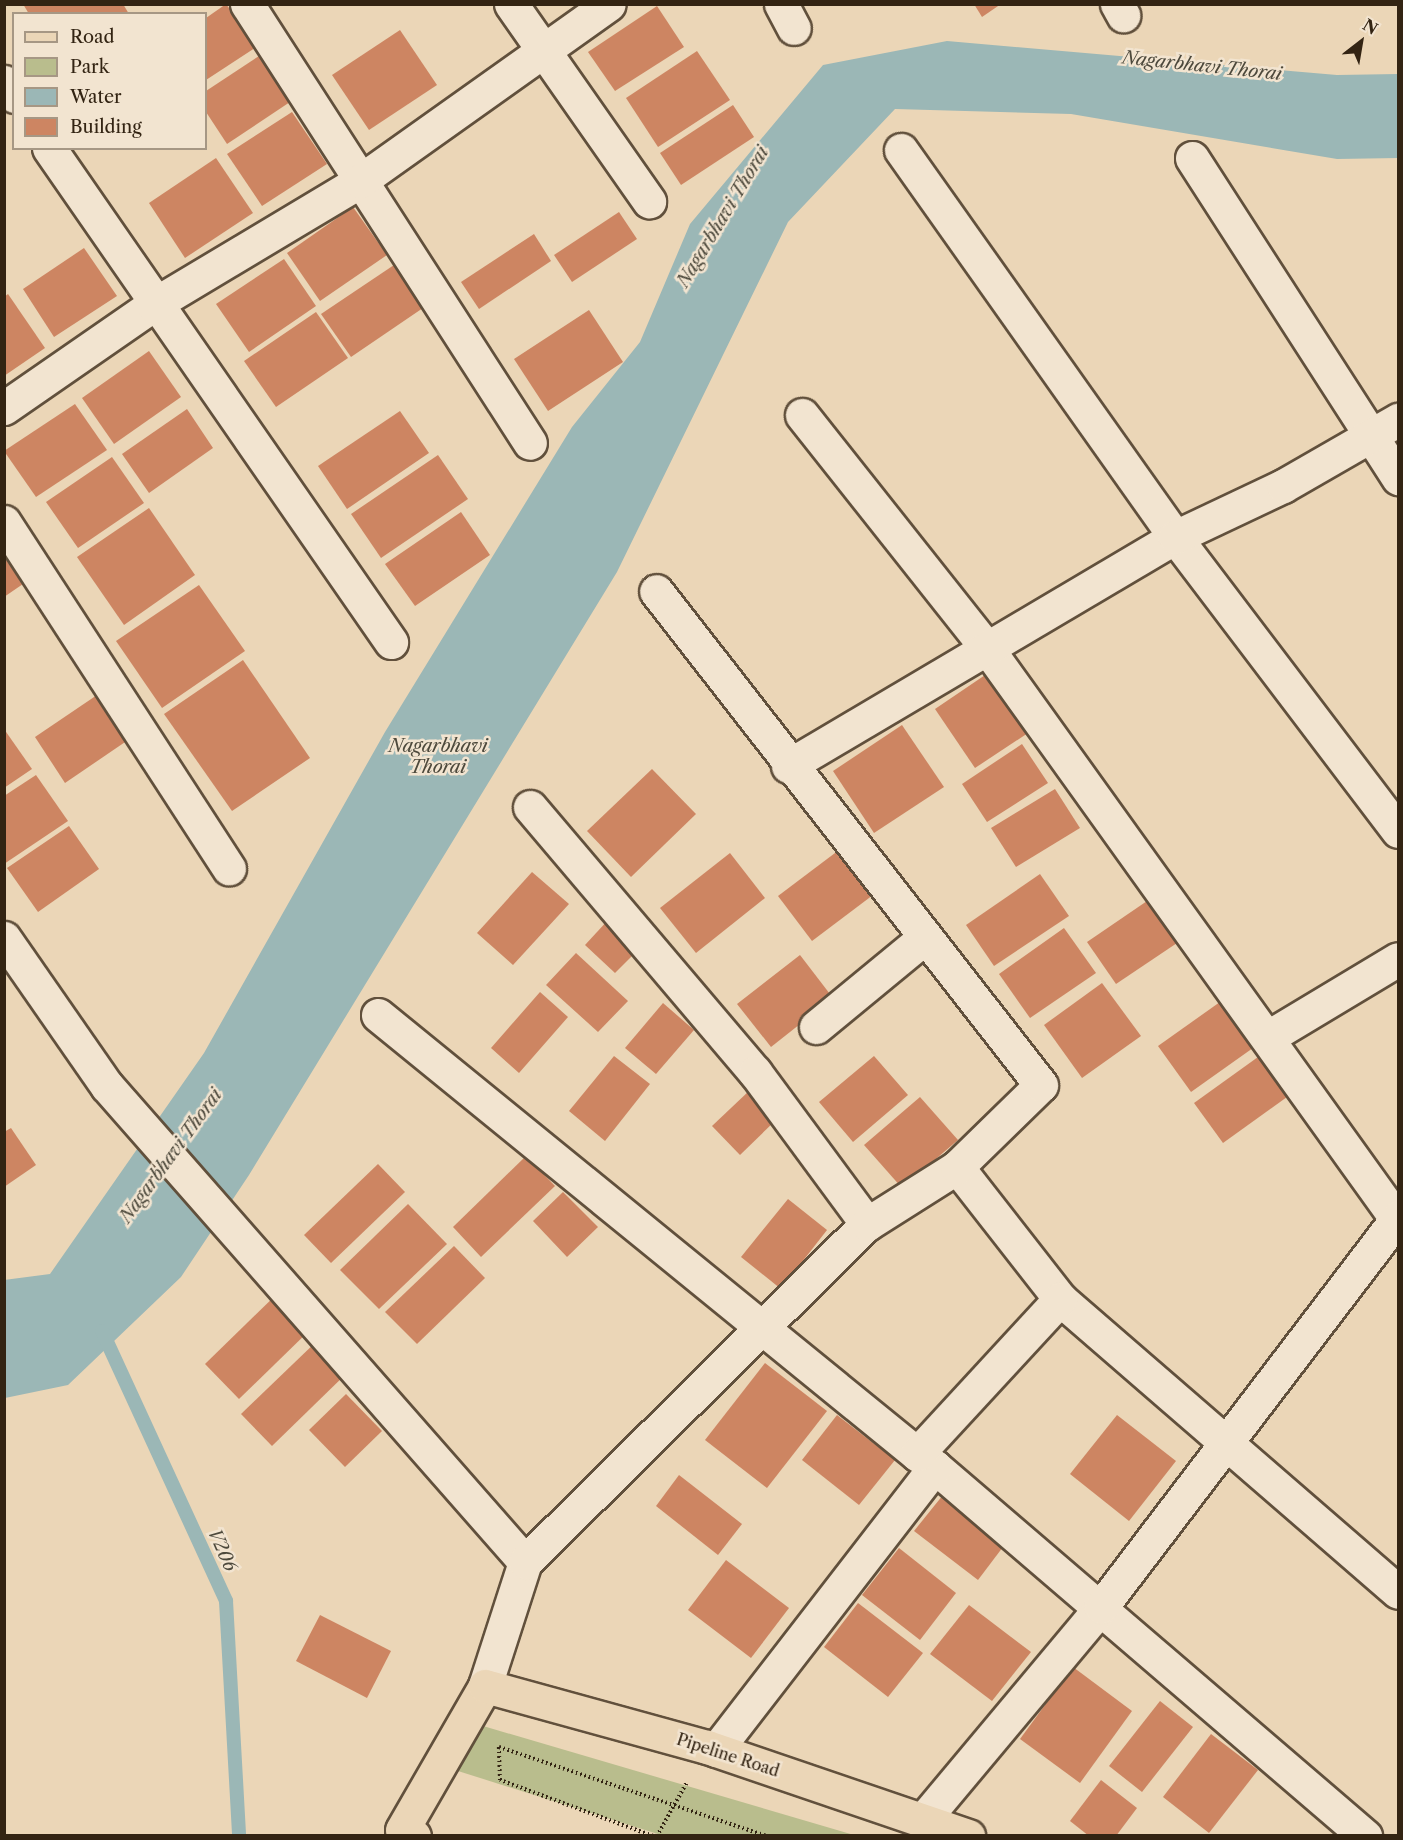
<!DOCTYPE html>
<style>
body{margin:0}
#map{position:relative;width:1403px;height:1840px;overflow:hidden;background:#ebd6b7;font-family:"Libre Caslon Text",serif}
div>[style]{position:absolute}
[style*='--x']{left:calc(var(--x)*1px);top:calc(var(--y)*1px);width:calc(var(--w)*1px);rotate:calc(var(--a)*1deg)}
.green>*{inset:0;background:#b9bd8d}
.water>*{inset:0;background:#9bb7b6}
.stream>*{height:14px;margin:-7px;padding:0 7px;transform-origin:7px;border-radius:7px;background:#9bb7b6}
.building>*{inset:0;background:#cd8562}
.path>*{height:4px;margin-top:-2px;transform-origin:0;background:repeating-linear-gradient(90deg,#332413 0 1.5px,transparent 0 4.5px)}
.roads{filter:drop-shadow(2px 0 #61503c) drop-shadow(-2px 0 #61503c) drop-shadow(0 2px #61503c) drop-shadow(0 -2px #61503c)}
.minor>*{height:33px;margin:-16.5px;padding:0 16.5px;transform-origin:16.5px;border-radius:16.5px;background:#f2e4d0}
.major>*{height:33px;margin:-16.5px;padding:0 16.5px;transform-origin:16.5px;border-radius:16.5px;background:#ebd6b7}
span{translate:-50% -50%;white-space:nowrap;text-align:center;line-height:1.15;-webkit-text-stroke:5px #f2e4d0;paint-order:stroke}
.street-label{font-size:16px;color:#332413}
.water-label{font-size:18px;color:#4d493c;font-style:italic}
.frame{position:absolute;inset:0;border:6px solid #332413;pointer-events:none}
.legend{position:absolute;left:12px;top:12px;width:195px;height:138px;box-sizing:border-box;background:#f2e4d0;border:2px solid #a69784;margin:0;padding:8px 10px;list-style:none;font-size:18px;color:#332413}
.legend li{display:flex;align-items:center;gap:12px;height:30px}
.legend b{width:30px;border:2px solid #a69784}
.north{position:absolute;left:1331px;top:12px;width:60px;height:60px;-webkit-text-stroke:4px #f2e4d0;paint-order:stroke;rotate:31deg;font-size:16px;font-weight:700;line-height:24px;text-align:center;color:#332413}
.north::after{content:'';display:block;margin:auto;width:21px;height:27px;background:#332413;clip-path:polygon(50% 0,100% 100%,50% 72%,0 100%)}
</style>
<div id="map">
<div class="green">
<i style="clip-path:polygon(473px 1723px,854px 1835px,661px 1835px,458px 1771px)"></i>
</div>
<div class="water">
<i style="clip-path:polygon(947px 41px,1337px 75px,1398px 74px,1398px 158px,1337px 159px,1071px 114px,895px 109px,788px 222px,617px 572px,249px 1175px,181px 1277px,68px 1385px,5px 1398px,4px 1280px,50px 1274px,204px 1053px,385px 732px,572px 427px,640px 342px,690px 224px,823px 65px)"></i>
</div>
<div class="stream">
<i style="--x:102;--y:1331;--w:297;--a:65.3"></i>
<i style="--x:226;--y:1601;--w:235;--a:86.8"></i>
</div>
<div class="building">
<i style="clip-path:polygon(23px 4px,123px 4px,129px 14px,29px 14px)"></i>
<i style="clip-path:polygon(226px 4px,258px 46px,206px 80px,206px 18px)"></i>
<i style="clip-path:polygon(974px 4px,1001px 4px,982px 17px)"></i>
<i style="clip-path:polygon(657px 6px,684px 47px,615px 91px,588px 52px)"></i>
<i style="clip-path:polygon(400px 30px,437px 85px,369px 130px,332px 75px)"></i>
<i style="clip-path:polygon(697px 51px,730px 100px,658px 147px,626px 98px)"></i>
<i style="clip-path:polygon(262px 54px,293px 100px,227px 144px,206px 112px,206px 91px)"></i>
<i style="clip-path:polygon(733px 105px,754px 137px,681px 185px,660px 153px)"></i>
<i style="clip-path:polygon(292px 112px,327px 164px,262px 206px,227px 154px)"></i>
<i style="clip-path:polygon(216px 158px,253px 213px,185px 258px,149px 203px)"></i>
<i style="clip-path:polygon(353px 207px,387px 255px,320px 301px,287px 253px)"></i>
<i style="clip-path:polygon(619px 212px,637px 239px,572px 282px,554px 255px)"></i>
<i style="clip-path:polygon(534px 234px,551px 261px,479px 309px,461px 282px)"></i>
<i style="clip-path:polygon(84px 248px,117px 296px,54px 337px,23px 289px)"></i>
<i style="clip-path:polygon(284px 259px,316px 306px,249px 352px,216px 304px)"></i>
<i style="clip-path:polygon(394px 265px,423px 308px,351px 357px,321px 314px)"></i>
<i style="clip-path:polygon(8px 294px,45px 348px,4px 376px,4px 297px)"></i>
<i style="clip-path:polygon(589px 310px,623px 362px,548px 411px,514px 359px)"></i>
<i style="clip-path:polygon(316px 312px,348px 358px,276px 407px,244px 361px)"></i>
<i style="clip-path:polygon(149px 351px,181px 397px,114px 444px,82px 398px)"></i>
<i style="clip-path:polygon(75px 404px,107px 450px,36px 497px,4px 451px)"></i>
<i style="clip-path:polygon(187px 409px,213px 448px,149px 493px,122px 454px)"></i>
<i style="clip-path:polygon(400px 411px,429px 453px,347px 509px,318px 466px)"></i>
<i style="clip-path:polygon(438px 455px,468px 499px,381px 558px,351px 514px)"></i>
<i style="clip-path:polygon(112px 457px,144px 503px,78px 548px,46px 502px)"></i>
<i style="clip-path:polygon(149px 508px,195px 575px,124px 625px,77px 557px)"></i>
<i style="clip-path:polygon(461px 512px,490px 555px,415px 606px,385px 564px)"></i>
<i style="clip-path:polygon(4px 557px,23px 584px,4px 597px)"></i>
<i style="clip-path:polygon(199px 585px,245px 651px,162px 708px,116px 641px)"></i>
<i style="clip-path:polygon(243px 660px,310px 758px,232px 811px,164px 714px)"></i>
<i style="clip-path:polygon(991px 671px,1031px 731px,975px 768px,935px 709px)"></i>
<i style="clip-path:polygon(100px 693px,131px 738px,65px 783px,35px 737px)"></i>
<i style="clip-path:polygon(902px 725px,944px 787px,874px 833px,833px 771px)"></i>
<i style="clip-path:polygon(4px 729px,32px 769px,4px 788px)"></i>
<i style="clip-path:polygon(1022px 744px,1048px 783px,987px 822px,962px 784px)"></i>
<i style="clip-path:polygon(652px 769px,696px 814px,631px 877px,587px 831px)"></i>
<i style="clip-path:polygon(36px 775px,68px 821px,4px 864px,4px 796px)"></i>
<i style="clip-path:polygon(1055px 789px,1080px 828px,1016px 867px,991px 828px)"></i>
<i style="clip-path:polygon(69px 826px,99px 869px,38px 912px,7px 868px)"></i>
<i style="clip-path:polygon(839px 850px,873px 895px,812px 941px,778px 896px)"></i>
<i style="clip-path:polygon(730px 853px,765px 898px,696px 953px,660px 908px)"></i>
<i style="clip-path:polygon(532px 872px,569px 904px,513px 965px,477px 933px)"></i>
<i style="clip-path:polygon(1040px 874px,1069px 916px,994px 966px,966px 925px)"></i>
<i style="clip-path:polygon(1150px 899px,1180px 941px,1116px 984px,1087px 942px)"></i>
<i style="clip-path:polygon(609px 919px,640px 948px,615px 973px,585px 945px)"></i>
<i style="clip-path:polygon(1064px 928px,1096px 973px,1030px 1018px,999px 974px)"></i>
<i style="clip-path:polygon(576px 953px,628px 1001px,598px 1032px,546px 985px)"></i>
<i style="clip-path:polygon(800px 955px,833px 998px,771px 1047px,737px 1004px)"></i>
<i style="clip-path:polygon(1102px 983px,1141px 1036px,1082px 1078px,1044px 1025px)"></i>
<i style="clip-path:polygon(540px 992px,568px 1017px,519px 1073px,491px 1048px)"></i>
<i style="clip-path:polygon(1227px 997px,1260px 1043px,1191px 1092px,1158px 1046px)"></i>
<i style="clip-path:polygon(663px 1003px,694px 1030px,656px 1074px,625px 1048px)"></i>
<i style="clip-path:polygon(614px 1056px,650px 1084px,605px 1141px,569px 1111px)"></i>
<i style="clip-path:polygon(874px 1056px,908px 1095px,853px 1142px,819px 1102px)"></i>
<i style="clip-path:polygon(1258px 1057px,1287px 1097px,1223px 1143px,1194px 1103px)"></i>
<i style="clip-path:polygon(750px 1090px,777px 1119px,740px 1155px,712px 1126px)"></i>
<i style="clip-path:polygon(920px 1097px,958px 1140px,902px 1188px,864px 1145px)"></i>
<i style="clip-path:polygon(11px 1128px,36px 1165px,4px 1187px,4px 1132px)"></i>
<i style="clip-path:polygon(526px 1156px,555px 1186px,481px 1257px,453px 1227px)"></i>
<i style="clip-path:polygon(378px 1164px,405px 1192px,331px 1263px,304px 1235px)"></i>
<i style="clip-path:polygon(563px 1192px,598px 1227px,567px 1257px,533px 1221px)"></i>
<i style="clip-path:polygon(788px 1199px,827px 1230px,781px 1289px,741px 1257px)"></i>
<i style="clip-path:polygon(408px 1204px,447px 1244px,379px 1309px,340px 1270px)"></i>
<i style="clip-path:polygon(454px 1246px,485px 1278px,417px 1344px,385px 1312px)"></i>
<i style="clip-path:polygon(280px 1291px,314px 1326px,239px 1399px,205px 1364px)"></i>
<i style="clip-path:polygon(319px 1339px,349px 1371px,272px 1446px,241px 1414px)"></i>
<i style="clip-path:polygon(765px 1363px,827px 1411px,767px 1488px,705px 1440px)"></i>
<i style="clip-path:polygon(346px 1394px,382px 1431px,345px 1467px,309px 1430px)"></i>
<i style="clip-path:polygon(837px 1415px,895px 1460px,859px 1505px,802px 1460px)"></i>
<i style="clip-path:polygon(1117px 1415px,1176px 1461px,1129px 1521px,1070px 1474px)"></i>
<i style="clip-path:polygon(679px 1475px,742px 1524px,718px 1555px,656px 1506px)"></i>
<i style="clip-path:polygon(943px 1495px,1006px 1543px,978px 1580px,914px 1531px)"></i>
<i style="clip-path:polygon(899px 1548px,956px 1593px,920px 1640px,862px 1595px)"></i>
<i style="clip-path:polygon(726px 1560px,789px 1608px,751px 1658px,688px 1610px)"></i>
<i style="clip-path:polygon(858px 1603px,923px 1653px,888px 1697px,824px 1647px)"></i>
<i style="clip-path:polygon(969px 1605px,1031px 1652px,992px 1701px,930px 1654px)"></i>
<i style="clip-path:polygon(320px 1615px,391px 1651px,367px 1698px,296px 1661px)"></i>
<i style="clip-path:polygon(1073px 1667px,1132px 1711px,1080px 1783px,1020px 1739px)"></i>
<i style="clip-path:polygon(1160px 1701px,1193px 1727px,1142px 1792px,1109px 1766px)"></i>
<i style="clip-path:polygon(1211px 1734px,1258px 1770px,1209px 1833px,1163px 1797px)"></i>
<i style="clip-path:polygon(1101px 1780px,1137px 1808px,1116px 1836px,1089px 1836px,1070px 1821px)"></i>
</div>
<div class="path">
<i style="--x:653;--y:1836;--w:163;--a:-159.9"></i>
<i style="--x:500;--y:1780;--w:33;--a:-92"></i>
<i style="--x:499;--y:1747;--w:282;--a:18.4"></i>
<i style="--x:657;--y:1836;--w:62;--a:-60.9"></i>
</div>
<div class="roads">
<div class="minor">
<i style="--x:247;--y:4;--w:522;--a:57.19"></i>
<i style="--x:511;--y:4;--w:241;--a:55"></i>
<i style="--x:781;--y:4;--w:27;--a:62"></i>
<i style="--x:1117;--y:4;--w:13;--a:61"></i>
<i style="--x:4;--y:82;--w:17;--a:54"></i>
<i style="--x:49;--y:148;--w:601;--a:55.3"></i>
<i style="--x:901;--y:150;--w:474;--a:54.7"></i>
<i style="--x:1175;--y:537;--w:369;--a:52.8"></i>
<i style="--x:1192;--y:158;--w:381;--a:57.2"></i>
<i style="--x:4;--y:408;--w:181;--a:-34.7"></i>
<i style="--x:153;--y:305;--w:241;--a:-30.9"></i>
<i style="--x:360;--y:181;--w:305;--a:-35.4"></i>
<i style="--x:802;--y:415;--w:298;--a:51.6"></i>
<i style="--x:987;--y:648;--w:705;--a:54.35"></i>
<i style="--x:4;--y:522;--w:413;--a:57"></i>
<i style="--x:788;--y:766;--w:450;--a:-30.6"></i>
<i style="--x:1175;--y:537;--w:119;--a:-25.3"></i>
<i style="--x:1283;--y:486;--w:133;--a:-29.9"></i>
<i style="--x:530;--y:807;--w:348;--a:49.7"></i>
<i style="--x:755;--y:1072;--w:189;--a:53.6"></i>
<i style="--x:4;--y:938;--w:180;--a:55.2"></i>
<i style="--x:107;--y:1086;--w:633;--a:48.71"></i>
<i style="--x:525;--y:1562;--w:130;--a:107.9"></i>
<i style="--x:378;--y:1015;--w:695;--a:39.16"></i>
<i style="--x:816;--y:1027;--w:140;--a:-39.5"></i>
<i style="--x:1270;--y:1036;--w:149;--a:-31"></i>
<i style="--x:957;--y:1167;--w:167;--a:52"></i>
<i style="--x:1060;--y:1299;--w:447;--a:40.9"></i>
<i style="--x:935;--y:1467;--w:567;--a:40.63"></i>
<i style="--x:525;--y:1562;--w:481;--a:-44.7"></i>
<i style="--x:867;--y:1224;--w:107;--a:-32.3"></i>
<i style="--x:957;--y:1167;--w:117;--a:-44.3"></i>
<i style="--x:1041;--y:1085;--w:626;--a:-127.93"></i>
<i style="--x:716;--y:1750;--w:358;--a:-52.3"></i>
<i style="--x:935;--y:1467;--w:22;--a:-144"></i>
<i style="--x:917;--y:1454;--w:211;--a:-47.3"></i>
<i style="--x:923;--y:1820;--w:278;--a:-50.1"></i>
<i style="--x:1101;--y:1607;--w:490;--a:-52.7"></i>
</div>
<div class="major">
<i style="--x:414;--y:1836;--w:13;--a:-153"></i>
<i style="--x:402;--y:1830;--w:166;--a:-60"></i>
<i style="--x:485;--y:1686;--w:230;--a:15.4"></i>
<i style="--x:707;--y:1747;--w:276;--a:18.8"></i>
</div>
</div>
<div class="street-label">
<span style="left:728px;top:1755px;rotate:18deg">Pipeline Road</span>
</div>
<div class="water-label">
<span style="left:1202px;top:66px;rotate:6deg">Nagarbhavi Thorai</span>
<span style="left:723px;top:217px;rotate:-59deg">Nagarbhavi Thorai</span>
<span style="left:438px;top:757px">Nagarbhavi<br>Thorai</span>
<span style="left:171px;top:1156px;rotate:-54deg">Nagarbhavi Thorai</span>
<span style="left:222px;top:1550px;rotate:66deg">V206</span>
</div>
<div class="frame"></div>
<ul class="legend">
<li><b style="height:8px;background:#ebd6b7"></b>Road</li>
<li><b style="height:16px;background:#b9bd8d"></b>Park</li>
<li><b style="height:16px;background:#9bb7b6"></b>Water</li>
<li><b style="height:16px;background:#cd8562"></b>Building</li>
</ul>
<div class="north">N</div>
</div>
